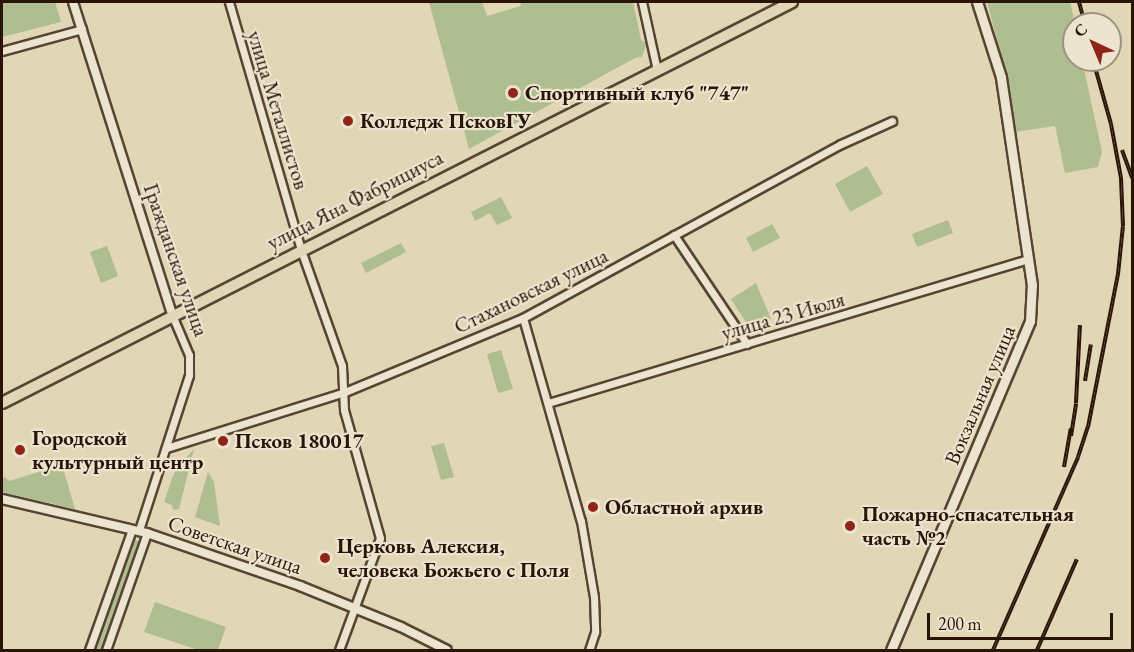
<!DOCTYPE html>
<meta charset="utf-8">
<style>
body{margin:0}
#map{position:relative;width:1134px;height:652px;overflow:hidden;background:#e1d6b5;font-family:"EB Garamond",serif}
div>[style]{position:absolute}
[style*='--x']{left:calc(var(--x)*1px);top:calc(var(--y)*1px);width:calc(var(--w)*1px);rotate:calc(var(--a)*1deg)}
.green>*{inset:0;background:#afbe90}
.roads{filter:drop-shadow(2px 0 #574533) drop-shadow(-2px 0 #574533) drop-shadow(0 2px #574533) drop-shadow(0 -2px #574533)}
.minor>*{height:7px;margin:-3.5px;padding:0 3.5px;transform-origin:3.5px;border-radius:3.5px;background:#ece4cf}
.tertiary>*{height:8px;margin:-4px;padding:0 4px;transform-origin:4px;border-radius:4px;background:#ece4cf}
.secondary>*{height:9px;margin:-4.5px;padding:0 4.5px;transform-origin:4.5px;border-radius:4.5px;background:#ece4cf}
.primary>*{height:10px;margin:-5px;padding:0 5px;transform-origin:5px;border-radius:5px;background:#e1d6b5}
.rail>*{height:4px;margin-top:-2px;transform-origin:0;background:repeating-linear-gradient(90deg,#ece4cf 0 4.5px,#291508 0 9px);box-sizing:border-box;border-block:2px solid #291508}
.dots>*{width:16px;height:16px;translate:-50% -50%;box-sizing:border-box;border:3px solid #ece4cf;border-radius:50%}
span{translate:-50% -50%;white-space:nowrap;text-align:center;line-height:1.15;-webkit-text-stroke:4.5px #ece4cf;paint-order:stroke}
.poi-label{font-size:21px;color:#291508;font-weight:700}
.left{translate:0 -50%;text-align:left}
.street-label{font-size:21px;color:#291508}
.frame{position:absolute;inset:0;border:3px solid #291508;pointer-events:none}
.north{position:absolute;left:1062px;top:12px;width:60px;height:60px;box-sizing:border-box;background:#ece4cf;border:2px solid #9e917f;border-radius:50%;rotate:316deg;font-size:16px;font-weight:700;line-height:24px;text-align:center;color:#291508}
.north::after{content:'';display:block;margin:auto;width:21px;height:27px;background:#8f2418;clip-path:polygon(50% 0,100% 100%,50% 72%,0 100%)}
.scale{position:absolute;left:927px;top:613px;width:186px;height:27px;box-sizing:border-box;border:3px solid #291508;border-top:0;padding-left:8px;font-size:18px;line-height:21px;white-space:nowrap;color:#291508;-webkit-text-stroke:4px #ece4cf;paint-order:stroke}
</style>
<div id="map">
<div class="green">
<i style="clip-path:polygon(2px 2px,55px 2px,61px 22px,2px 37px)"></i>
<i style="clip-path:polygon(429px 2px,482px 2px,487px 16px,521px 6px,520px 2px,633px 2px,641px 40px,647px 43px,642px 57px,635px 58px,469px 149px)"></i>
<i style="clip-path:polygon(987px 2px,1070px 2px,1075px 24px,1074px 60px,1082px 60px,1102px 152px,1098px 167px,1065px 173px,1055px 126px,1014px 132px,1006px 74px)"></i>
<i style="clip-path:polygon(867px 166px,883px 194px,850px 212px,835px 184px)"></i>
<i style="clip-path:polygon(501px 197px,512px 218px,497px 225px,490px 213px,475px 221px,471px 212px)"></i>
<i style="clip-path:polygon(948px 220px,953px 233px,917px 247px,912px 234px)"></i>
<i style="clip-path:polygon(772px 224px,780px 238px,753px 252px,746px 238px)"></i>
<i style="clip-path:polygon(401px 243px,406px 252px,366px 273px,361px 263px)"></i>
<i style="clip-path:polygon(107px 246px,118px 276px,101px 283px,90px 252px)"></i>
<i style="clip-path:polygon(756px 283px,771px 319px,749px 327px,731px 299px)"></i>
<i style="clip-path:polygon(501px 350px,513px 389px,498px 393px,487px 354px)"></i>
<i style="clip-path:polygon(444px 443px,454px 477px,441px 480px,431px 446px)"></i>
<i style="clip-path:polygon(194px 449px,179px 509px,173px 510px,172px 505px,164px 502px,173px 476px,176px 469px)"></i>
<i style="clip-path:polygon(62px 465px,75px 509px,2px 492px,2px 479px,5px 477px,9px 481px)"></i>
<i style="clip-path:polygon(208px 472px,214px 482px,220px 526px,195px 517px)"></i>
<i style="clip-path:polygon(132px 539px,142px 542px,103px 650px,92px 650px)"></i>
<i style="clip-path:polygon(155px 602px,226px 627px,218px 650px,198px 650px,144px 632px)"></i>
</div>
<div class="roads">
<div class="minor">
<i style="--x:229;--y:2;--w:258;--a:73.8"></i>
<i style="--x:301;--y:250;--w:123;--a:70.5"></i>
<i style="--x:342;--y:366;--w:44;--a:87.4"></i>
<i style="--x:344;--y:410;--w:133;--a:74.3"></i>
<i style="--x:380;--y:538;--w:119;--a:110.1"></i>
<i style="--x:642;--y:2;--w:70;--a:77.6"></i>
<i style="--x:2;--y:51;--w:83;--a:-15.4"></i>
<i style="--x:674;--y:235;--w:131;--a:56.2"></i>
<i style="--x:523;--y:318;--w:211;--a:74.1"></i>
<i style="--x:581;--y:521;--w:77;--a:80.3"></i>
<i style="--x:594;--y:597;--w:35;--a:88"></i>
<i style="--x:595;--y:632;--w:19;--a:108"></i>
<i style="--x:548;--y:403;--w:501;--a:-16.7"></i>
<i style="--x:166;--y:448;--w:188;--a:-17.4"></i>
<i style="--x:345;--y:392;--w:193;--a:-22.6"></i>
<i style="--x:523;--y:318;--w:362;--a:-28.7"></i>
<i style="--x:841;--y:144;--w:56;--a:-24.3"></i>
<i style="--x:139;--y:530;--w:163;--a:-72.1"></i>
<i style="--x:189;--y:375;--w:20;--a:-90"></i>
<i style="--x:189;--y:355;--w:43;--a:-113"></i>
<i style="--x:89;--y:650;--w:128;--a:-70.4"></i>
<i style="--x:106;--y:650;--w:124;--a:-70.7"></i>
</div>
<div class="tertiary">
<i style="--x:73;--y:2;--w:328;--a:72.4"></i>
<i style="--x:2;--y:499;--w:149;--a:13.2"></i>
<i style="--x:147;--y:533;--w:162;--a:19.1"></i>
<i style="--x:300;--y:586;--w:109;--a:22.1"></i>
<i style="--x:401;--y:627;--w:51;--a:26.6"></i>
</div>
<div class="secondary">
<i style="--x:891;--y:650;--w:357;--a:-67.1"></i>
<i style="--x:1030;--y:321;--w:36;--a:-87"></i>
<i style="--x:1032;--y:285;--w:210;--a:-98.5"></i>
<i style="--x:1001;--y:77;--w:79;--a:-107.7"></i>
</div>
<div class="primary">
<i style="--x:2;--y:403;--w:886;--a:-26.91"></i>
</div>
</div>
<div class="rail">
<i style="--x:1079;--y:2;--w:23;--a:75"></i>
<i style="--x:1122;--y:150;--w:30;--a:70"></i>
<i style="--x:1085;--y:381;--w:37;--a:-81"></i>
<i style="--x:1071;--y:436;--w:33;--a:-81"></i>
<i style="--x:1076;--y:403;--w:78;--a:-87.1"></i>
<i style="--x:1064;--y:467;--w:39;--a:-80"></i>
<i style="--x:993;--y:650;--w:211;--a:-66.2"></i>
<i style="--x:1078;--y:457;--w:32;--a:-72"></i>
<i style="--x:1088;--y:427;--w:156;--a:-78.9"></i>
<i style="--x:1118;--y:274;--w:48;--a:-84.1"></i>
<i style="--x:1123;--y:226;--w:48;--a:-92.4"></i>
<i style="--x:1121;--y:178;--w:55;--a:-100.5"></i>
<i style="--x:1111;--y:124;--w:66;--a:-105.7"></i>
<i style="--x:1037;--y:650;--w:99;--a:-66.3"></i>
</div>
<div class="dots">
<i style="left:513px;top:93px;background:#8f2418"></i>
<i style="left:348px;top:121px;background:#8f2418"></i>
<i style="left:223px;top:441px;background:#8f2418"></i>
<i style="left:20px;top:450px;background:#8f2418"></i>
<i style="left:593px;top:507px;background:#8f2418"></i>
<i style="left:850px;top:526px;background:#8f2418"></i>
<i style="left:325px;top:558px;background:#8f2418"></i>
</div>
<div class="poi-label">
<span class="left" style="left:525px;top:93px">Спортивный клуб "747"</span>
<span class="left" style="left:360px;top:121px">Колледж ПсковГУ</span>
<span class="left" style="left:32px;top:450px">Городской<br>культурный центр</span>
<span class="left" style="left:235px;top:441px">Псков 180017</span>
<span class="left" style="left:605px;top:507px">Областной архив</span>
<span class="left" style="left:862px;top:526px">Пожарно-спасательная<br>часть №2</span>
<span class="left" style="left:337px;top:558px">Церковь Алексия,<br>человека Божьего с Поля</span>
</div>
<div class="street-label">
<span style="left:278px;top:110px;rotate:73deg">улица Металлистов</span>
<span style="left:355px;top:200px;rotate:-27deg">улица Яна Фабрициуса</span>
<span style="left:176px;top:260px;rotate:71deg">Гражданская улица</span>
<span style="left:531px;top:291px;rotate:-26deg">Стахановская улица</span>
<span style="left:783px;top:316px;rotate:-16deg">улица 23 Июля</span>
<span style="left:980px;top:395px;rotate:-67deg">Вокзальная улица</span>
<span style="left:235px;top:545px;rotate:19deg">Советская улица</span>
</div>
<div class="frame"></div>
<div class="north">С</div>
<div class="scale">200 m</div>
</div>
